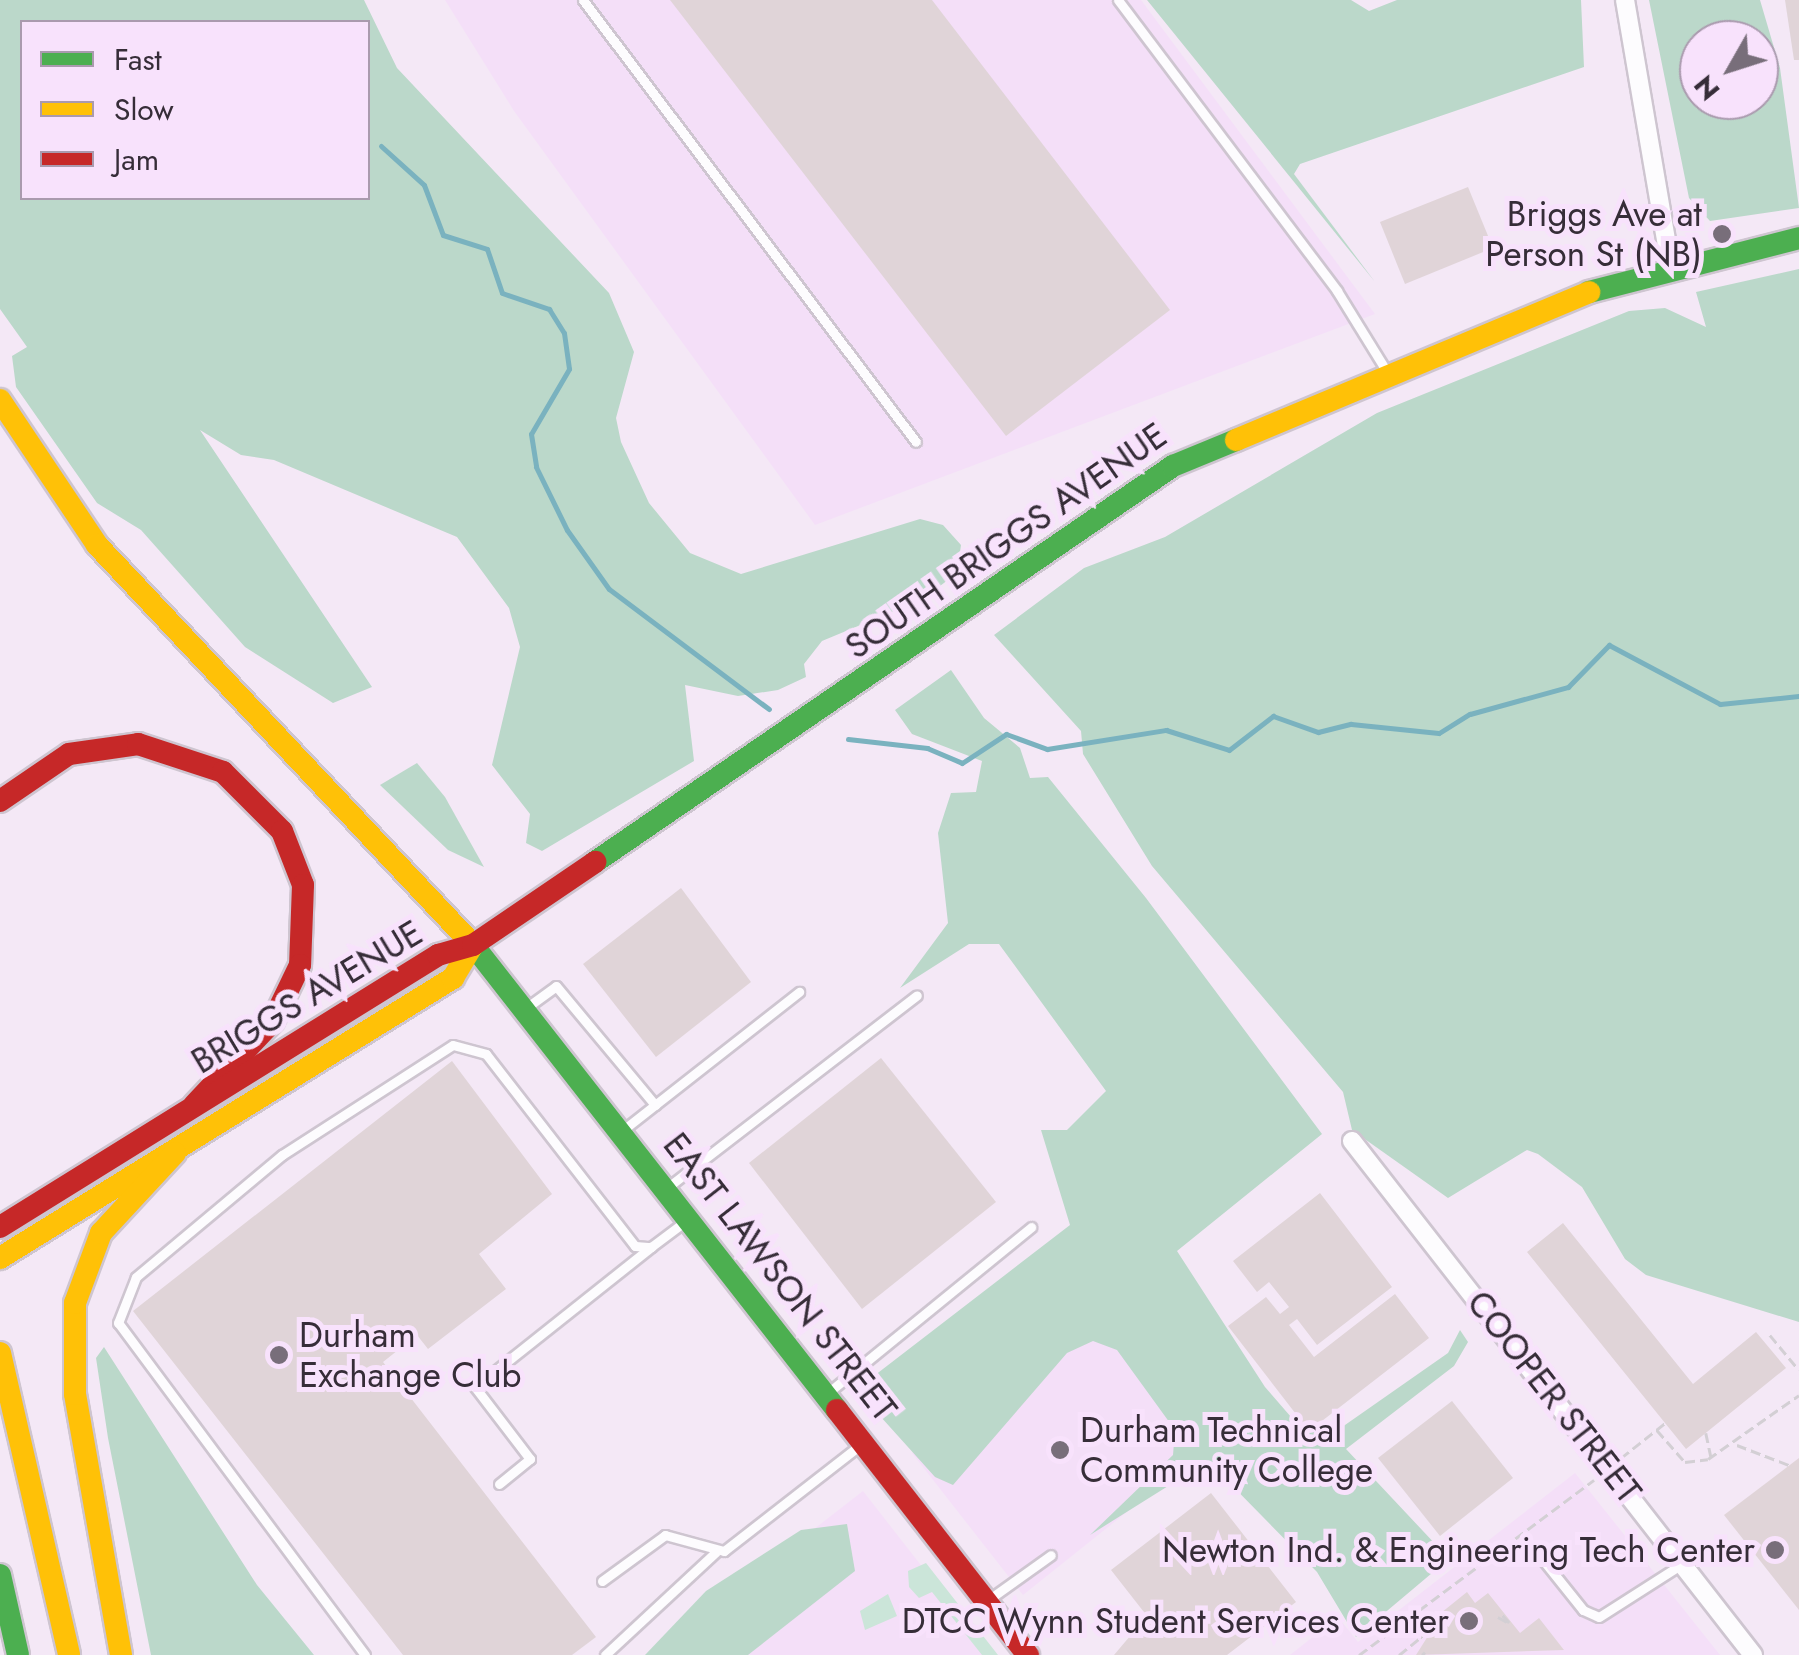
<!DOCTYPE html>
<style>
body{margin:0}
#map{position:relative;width:1799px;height:1655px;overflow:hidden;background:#f4e8f6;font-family:Jost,sans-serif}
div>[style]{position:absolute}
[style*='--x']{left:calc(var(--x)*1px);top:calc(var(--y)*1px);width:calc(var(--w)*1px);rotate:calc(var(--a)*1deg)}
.built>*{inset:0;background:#f4dff8}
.green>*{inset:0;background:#cbe5d9}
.forest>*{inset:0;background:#bbd8ca}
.stream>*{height:5px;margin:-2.5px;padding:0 2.5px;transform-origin:2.5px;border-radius:2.5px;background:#7ab2bf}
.building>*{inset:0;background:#e0d4d8}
.path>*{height:2.5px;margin-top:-1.25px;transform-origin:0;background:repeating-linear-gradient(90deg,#d3cfd4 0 10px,transparent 0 15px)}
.roads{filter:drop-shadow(2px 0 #cec5d0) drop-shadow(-2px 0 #cec5d0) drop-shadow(0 2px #cec5d0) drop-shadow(0 -2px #cec5d0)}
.lane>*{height:9px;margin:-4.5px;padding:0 4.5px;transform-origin:4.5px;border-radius:4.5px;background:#fdfcfe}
.street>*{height:18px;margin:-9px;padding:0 9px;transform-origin:9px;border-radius:9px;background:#fdfcfe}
.fast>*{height:22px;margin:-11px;padding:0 11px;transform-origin:11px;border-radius:11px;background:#4caf50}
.slow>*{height:22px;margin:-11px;padding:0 11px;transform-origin:11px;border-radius:11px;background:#ffc107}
.jam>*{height:22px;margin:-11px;padding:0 11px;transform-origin:11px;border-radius:11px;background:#c62828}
.dots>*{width:28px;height:28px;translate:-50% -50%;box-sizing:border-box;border:5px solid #f8e2fc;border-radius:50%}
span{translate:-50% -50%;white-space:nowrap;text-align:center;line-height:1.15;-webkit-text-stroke:10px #f8e2fc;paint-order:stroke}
.poi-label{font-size:35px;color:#362d38}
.right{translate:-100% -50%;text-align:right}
.left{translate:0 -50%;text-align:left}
.street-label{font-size:35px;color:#362d38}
.legend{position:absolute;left:20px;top:20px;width:350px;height:180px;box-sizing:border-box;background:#f8e2fc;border:2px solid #aa9aae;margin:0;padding:12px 18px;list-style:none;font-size:30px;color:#362d38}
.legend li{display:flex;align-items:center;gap:20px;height:50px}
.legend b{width:50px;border:2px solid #aa9aae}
.north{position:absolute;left:1679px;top:20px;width:100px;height:100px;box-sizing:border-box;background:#f8e2fc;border:2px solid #aa9aae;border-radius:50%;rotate:231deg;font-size:28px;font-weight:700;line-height:40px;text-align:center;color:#362d38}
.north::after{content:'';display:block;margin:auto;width:35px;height:45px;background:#786e7a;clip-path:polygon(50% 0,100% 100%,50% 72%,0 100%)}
</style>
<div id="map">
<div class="built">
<i style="clip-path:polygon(445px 0,1141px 0,1375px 314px,815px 525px,514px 111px)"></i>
<i style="clip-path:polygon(1098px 1308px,1207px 1448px,1023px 1595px,912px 1453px)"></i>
<i style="clip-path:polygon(1575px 1473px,1720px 1655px,1290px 1655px,1338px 1617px,1358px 1642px)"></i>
<i style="clip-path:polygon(863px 1491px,991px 1655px,652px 1655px)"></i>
</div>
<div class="green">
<i style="clip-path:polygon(926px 1563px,998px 1655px,982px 1655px,932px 1592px,919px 1598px,909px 1587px,908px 1571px)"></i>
<i style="clip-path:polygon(888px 1594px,897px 1616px,865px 1630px,860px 1611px)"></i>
</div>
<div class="forest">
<i style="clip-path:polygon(evenodd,0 0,364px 0,397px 68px,609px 293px,634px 352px,616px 418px,621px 442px,649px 503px,690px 553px,741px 574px,920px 519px,943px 525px,961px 545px,957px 573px,923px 599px,822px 641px,804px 664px,806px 677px,778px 690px,738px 696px,685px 685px,694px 761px,542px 851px,526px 843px,530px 814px,492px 765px,520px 647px,509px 608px,457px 537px,274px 460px,241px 455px,200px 430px,372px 687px,333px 703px,245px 647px,141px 530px,97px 503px,16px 387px,12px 356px,27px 347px,0 309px,0 0,22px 22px,368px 22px,368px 198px,22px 198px,22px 22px)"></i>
<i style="clip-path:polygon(1147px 0,1351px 0,1369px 11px,1397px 0,1581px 0,1584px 67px,1300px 164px,1294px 174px,1375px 282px)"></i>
<i style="clip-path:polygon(evenodd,1649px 0,1760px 0,1780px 68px,1799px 208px,1710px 221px,1689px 198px,1649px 0,1699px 40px,1759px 40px,1759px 100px,1699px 100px,1699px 40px)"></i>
<i style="clip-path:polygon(1799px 269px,1799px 1322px,1646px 1275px,1625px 1259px,1582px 1187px,1538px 1154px,1527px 1150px,1448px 1198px,1352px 1130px,1343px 1092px,1152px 866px,1083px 754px,1081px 731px,994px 635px,1084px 568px,1165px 537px,1377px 413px,1629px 311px,1665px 308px,1706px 327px,1696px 292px)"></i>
<i style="clip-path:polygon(951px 670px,984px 718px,1020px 748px,1030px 778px,1048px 777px,1146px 898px,1322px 1134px,1177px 1251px,1265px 1387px,1304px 1432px,1335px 1432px,1448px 1353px,1460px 1330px,1468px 1342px,1454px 1366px,1346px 1449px,1438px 1547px,1438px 1568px,1356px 1637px,1317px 1572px,1208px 1461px,1090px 1535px,1173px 1455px,1175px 1430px,1117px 1350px,1093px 1341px,1067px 1353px,953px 1485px,935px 1477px,871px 1406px,870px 1379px,1070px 1225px,1041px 1130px,1067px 1130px,1106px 1091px,999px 944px,969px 944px,900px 988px,948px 923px,938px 833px,951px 793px,976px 792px,982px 761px,912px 734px,895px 710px)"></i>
<i style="clip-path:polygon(417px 763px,445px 797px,484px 867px,448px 850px,380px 785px)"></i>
<i style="clip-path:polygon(104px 1347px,257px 1585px,314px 1655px,151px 1655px,108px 1438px,96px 1358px)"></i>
<i style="clip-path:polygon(847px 1524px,855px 1571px,748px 1655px,645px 1655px,706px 1591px,801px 1530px)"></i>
</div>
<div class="stream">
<i style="--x:381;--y:146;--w:58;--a:42.2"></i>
<i style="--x:424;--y:185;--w:53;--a:69.2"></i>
<i style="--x:443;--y:235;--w:46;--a:17.7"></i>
<i style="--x:487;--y:249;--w:46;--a:71.2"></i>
<i style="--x:502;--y:293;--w:50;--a:18.8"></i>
<i style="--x:549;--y:309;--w:28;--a:58"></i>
<i style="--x:564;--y:333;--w:36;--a:82"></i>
<i style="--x:569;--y:369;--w:75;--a:120.3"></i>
<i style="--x:531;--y:434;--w:33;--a:81"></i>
<i style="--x:536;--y:467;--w:70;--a:63.8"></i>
<i style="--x:567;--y:530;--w:72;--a:54.6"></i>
<i style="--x:609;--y:589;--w:200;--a:36.9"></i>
<i style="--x:848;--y:739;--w:80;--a:6.5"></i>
<i style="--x:927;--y:748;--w:38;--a:23"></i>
<i style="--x:962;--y:763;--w:53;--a:-33.4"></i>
<i style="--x:1006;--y:734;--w:44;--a:20.1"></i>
<i style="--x:1047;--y:749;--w:121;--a:-9.1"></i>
<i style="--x:1166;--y:730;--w:66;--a:17.6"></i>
<i style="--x:1229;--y:750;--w:56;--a:-37.7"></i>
<i style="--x:1273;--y:716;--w:48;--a:19.6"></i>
<i style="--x:1318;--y:732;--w:34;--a:-14"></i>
<i style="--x:1351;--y:724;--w:88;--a:5.8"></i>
<i style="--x:1439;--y:733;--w:36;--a:-32"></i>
<i style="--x:1470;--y:714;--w:102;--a:-15.4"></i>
<i style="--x:1568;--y:687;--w:59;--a:-45.7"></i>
<i style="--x:1609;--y:645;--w:126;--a:28"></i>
<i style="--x:1720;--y:704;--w:79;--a:-5.8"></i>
</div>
<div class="building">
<i style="clip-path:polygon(670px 0,932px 0,1170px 310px,1006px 436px)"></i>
<i style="clip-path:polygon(1785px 0,1799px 0,1799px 60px,1794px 60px)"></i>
<i style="clip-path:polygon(1468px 187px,1493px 248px,1405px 284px,1380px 222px)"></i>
<i style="clip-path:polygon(681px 888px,751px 982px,656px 1057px,583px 964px)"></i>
<i style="clip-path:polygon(881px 1058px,996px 1202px,862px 1309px,749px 1163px)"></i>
<i style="clip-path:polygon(452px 1061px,552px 1194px,479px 1254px,506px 1289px,428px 1349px,417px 1335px,383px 1362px,596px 1637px,572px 1655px,403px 1655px,133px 1311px)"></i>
<i style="clip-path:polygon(1320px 1193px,1392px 1287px,1317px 1345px,1297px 1319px,1289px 1325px,1314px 1357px,1395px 1294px,1429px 1338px,1309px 1431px,1228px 1326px,1266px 1297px,1280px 1314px,1289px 1307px,1269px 1282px,1257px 1292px,1233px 1261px)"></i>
<i style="clip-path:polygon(1563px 1223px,1693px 1384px,1756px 1332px,1786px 1368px,1686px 1449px,1527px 1252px)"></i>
<i style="clip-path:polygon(1452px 1401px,1513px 1478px,1440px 1536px,1378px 1458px)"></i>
<i style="clip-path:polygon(1799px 1458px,1799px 1610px,1724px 1515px)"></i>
<i style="clip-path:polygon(1211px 1493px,1296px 1602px,1227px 1655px,1114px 1655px,1147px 1616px,1111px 1570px)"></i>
<i style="clip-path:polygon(1467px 1592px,1475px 1603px,1488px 1593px,1520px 1633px,1539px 1618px,1564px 1650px,1416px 1655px,1428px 1636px,1421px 1629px)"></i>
</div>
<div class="path">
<i style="--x:1770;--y:1335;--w:45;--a:50.4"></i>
<i style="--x:1657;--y:1430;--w:43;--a:48.8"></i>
<i style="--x:1685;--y:1462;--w:23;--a:-7"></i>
<i style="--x:1708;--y:1459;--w:111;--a:-35.1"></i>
<i style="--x:1706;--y:1433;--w:24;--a:78"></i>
<i style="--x:1737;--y:1445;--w:56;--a:21"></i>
<i style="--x:1621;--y:1458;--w:56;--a:-38.5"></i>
<i style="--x:1498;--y:1617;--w:13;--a:29"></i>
<i style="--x:1509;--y:1623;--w:12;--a:-132"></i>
<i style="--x:1403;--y:1622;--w:28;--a:38"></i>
<i style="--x:1359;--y:1655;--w:293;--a:-36.7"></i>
<i style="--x:1399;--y:1655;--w:27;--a:-39"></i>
<i style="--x:1422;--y:1655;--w:4;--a:-45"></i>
</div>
<div class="roads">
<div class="lane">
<i style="--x:583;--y:0;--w:553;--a:53.01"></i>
<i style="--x:1118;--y:0;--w:364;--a:53"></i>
<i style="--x:1337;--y:291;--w:95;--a:58.3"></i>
<i style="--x:526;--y:1008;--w:37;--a:-36"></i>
<i style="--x:556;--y:986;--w:155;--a:50.2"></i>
<i style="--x:623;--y:1130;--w:224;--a:-38.1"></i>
<i style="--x:668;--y:1187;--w:314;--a:-37.6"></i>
<i style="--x:829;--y:1392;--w:261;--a:-39.2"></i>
<i style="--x:499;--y:1484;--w:40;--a:-39"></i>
<i style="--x:530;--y:1459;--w:91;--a:-127.4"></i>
<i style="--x:475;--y:1387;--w:225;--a:-38.5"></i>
<i style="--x:1535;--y:1550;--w:77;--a:51.3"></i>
<i style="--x:1583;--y:1610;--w:17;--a:24"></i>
<i style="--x:1599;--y:1617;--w:98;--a:-32.6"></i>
<i style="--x:602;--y:1581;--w:78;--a:-36.1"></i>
<i style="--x:665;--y:1535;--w:61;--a:15.2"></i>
<i style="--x:724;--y:1551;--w:172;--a:-37.9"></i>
<i style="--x:988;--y:1600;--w:77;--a:-35.5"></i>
<i style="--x:365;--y:1655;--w:414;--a:-126.6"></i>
<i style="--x:118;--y:1323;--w:49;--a:-68.6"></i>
<i style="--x:136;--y:1277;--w:190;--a:-39.9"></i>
<i style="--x:282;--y:1155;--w:203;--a:-32.8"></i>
<i style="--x:453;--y:1045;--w:34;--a:15"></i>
<i style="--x:486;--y:1054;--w:243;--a:52.2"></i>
<i style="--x:635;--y:1246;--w:16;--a:4"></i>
<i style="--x:651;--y:1247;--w:45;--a:-36.9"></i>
<i style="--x:605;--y:1655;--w:151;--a:-42.9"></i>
</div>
<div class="street">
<i style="--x:1625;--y:0;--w:268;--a:80.3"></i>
<i style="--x:1352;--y:1141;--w:652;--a:52.04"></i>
</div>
<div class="fast">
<i style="--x:1589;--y:292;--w:217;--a:-14.4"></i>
<i style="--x:595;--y:862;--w:701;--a:-34.42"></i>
<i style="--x:1173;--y:466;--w:68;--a:-22.4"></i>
<i style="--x:473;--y:945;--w:591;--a:51.95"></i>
<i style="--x:0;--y:1575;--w:82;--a:77.3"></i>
</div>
<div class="slow">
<i style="--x:0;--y:400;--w:174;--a:56.2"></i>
<i style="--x:97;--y:545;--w:549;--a:46.77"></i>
<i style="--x:1236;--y:440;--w:383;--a:-22.7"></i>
<i style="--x:0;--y:1258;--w:533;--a:-31.72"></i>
<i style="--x:453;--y:978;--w:39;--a:-59"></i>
<i style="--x:0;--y:1353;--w:310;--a:77.1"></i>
<i style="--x:121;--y:1655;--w:265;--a:-100"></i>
<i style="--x:75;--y:1394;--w:91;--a:-90"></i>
<i style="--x:75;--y:1303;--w:75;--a:-69.6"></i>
<i style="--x:101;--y:1233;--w:109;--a:-47.2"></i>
</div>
<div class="jam">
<i style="--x:0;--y:801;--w:83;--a:-34.3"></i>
<i style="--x:69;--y:754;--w:70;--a:-8.2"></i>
<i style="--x:138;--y:744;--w:89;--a:18.2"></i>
<i style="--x:223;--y:772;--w:83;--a:45"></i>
<i style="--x:282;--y:831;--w:58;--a:68.7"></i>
<i style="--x:303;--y:885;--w:80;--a:92.1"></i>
<i style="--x:300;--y:965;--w:62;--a:115.7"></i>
<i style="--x:273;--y:1021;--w:115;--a:133.2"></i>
<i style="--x:0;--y:1227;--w:516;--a:-31.84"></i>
<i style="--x:438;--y:955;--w:36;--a:-16"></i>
<i style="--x:473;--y:945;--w:148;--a:-34.2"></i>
<i style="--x:837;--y:1410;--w:311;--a:52.1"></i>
</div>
</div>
<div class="dots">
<i style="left:1722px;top:234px;background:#786e7a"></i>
<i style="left:279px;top:1355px;background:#786e7a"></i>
<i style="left:1060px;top:1450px;background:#786e7a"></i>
<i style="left:1775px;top:1550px;background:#786e7a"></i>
<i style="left:1469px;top:1621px;background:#786e7a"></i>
</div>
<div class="poi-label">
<span class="right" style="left:1702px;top:234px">Briggs Ave at<br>Person St (NB)</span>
<span class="left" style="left:299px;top:1355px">Durham<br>Exchange Club</span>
<span class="left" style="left:1080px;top:1450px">Durham Technical<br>Community College</span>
<span class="right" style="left:1755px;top:1550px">Newton Ind. &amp; Engineering Tech Center</span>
<span class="right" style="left:1449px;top:1621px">DTCC Wynn Student Services Center</span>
</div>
<div class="street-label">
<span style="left:1006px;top:541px;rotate:-35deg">SOUTH BRIGGS AVENUE</span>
<span style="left:307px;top:997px;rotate:-31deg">BRIGGS AVENUE</span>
<span style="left:780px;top:1277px;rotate:52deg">EAST LAWSON STREET</span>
<span style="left:1554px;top:1397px;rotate:52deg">COOPER STREET</span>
</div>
<ul class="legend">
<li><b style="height:12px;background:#4caf50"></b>Fast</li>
<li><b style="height:12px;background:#ffc107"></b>Slow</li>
<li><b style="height:12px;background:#c62828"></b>Jam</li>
</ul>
<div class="north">N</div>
</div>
